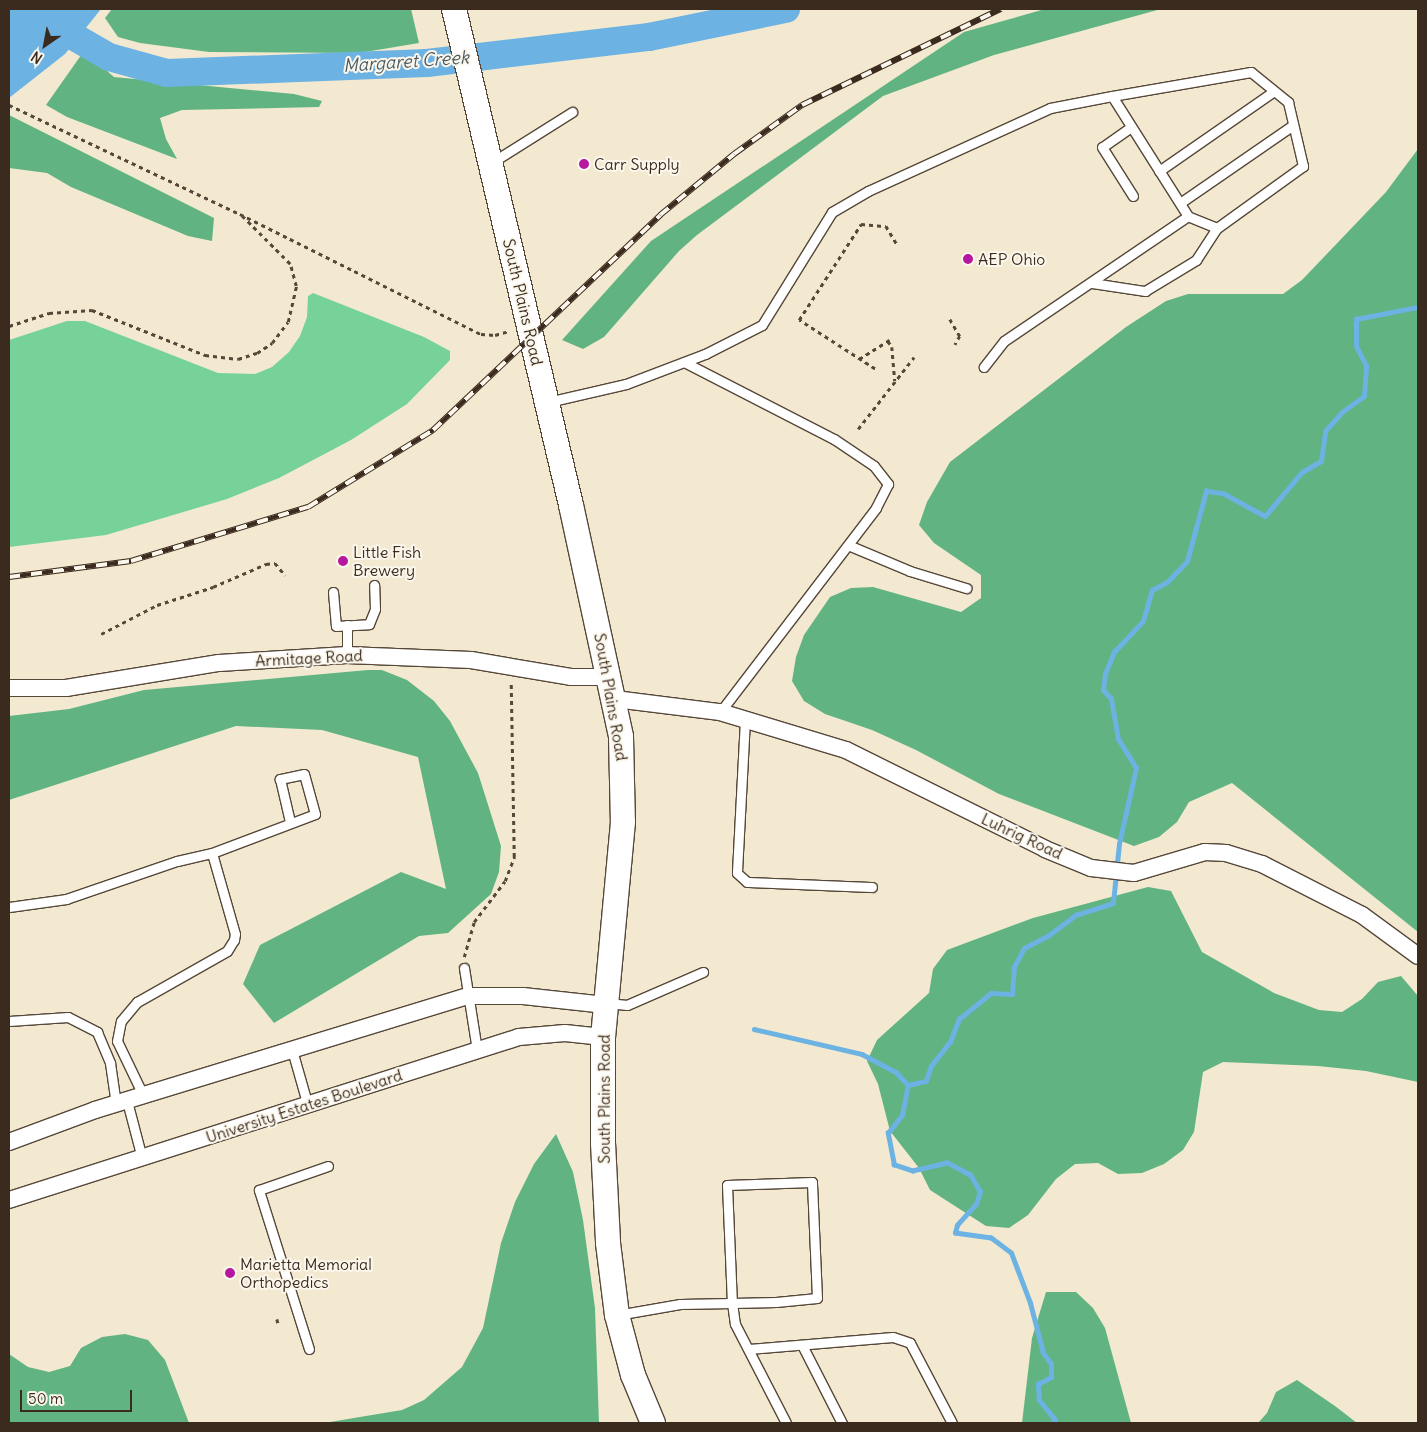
<!DOCTYPE html>
<style>
body{margin:0}
#map{position:relative;width:1427px;height:1432px;overflow:hidden;background:#f2e9d0;font-family:Delius,sans-serif}
div>[style]{position:absolute}
[style*='--x']{left:calc(var(--x)*1px);top:calc(var(--y)*1px);width:calc(var(--w)*1px);rotate:calc(var(--a)*1deg)}
.green>*{inset:0;background:#77d299}
.forest>*{inset:0;background:#61b481}
.water>*{inset:0;background:#6cb2e3}
.stream>*{height:4.5px;margin:-2.25px;padding:0 2.25px;transform-origin:2.25px;border-radius:2.25px;background:#6cb2e3}
.river>*{height:28px;margin:-14px;padding:0 14px;transform-origin:14px;border-radius:14px;background:#6cb2e3}
.path>*{height:2.5px;margin-top:-1.25px;transform-origin:0;background:repeating-linear-gradient(90deg,#564739 0 4px,transparent 0 8px)}
.roads{filter:drop-shadow(1px 0 #564739) drop-shadow(-1px 0 #564739) drop-shadow(0 1px #564739) drop-shadow(0 -1px #564739)}
.lane>*{height:9px;margin:-4.5px;padding:0 4.5px;transform-origin:4.5px;border-radius:4.5px;background:#fff}
.street>*{height:16px;margin:-8px;padding:0 8px;transform-origin:8px;border-radius:8px;background:#fff}
.secondary>*{height:24px;margin:-12px;padding:0 12px;transform-origin:12px;border-radius:12px;background:#fff}
.rail>*{height:5.5px;margin-top:-2.75px;transform-origin:0;background:repeating-linear-gradient(90deg,#fbf7ec 0 11px,#3b2a1e 0 22px);box-sizing:border-box;border-block:1px solid #3b2a1e}
.dots>*{width:14px;height:14px;translate:-50% -50%;box-sizing:border-box;border:2px solid #fbf7ec;border-radius:50%}
span{translate:-50% -50%;white-space:nowrap;text-align:center;line-height:1.15;-webkit-text-stroke:4px #fbf7ec;paint-order:stroke}
.poi-label{font-size:16px;color:#3b2a1e}
.left{translate:0 -50%;text-align:left}
.street-label{font-size:16px;color:#3b2a1e}
.water-label{font-size:18px;color:#4c5a63;font-style:italic}
.frame{position:absolute;inset:0;border:10px solid #3b2a1e;pointer-events:none}
.north{position:absolute;left:20px;top:20px;width:50px;height:50px;-webkit-text-stroke:4px #fbf7ec;paint-order:stroke;rotate:213deg;font-size:14px;font-weight:700;line-height:20px;text-align:center;color:#3b2a1e}
.north::after{content:'';display:block;margin:auto;width:18px;height:22px;background:#3b2a1e;clip-path:polygon(50% 0,100% 100%,50% 72%,0 100%)}
.scale{position:absolute;left:20px;top:1390px;width:112px;height:22px;box-sizing:border-box;border:2px solid #3b2a1e;border-top:0;padding-left:6px;font-size:15px;line-height:18px;white-space:nowrap;color:#3b2a1e;-webkit-text-stroke:4px #fbf7ec;paint-order:stroke}
</style>
<div id="map">
<div class="green">
<i style="clip-path:polygon(313px 293px,424px 337px,450px 351px,450px 360px,407px 404px,351px 440px,279px 478px,227px 499px,106px 535px,9px 547px,9px 340px,67px 321px,85px 321px,218px 373px,255px 374px,272px 367px,289px 352px,300px 336px,307px 317px,308px 296px)"></i>
</div>
<div class="forest">
<i style="clip-path:polygon(112px 9px,411px 9px,419px 43px,359px 53px,209px 52px,140px 43px,118px 37px,105px 18px)"></i>
<i style="clip-path:polygon(1045px 9px,1161px 9px,994px 55px,883px 96px,697px 235px,679px 251px,604px 337px,583px 349px,562px 340px,651px 241px,964px 32px)"></i>
<i style="clip-path:polygon(84px 51px,114px 77px,294px 94px,322px 101px,319px 107px,182px 110px,160px 118px,166px 139px,177px 159px,67px 117px,46px 105px)"></i>
<i style="clip-path:polygon(9px 115px,214px 218px,212px 241px,188px 236px,71px 187px,47px 173px,9px 168px)"></i>
<i style="clip-path:polygon(1418px 149px,1418px 932px,1232px 783px,1189px 802px,1177px 822px,1159px 837px,1134px 846px,999px 794px,916px 750px,872px 730px,825px 714px,804px 701px,792px 681px,796px 657px,804px 635px,830px 597px,851px 588px,873px 587px,961px 612px,981px 598px,981px 575px,934px 543px,919px 525px,927px 502px,950px 462px,1126px 327px,1166px 301px,1188px 294px,1283px 294px,1302px 280px,1386px 192px)"></i>
<i style="clip-path:polygon(368px 670px,382px 670px,407px 680px,434px 701px,450px 721px,478px 773px,501px 846px,499px 872px,491px 894px,448px 933px,419px 936px,274px 1023px,243px 984px,260px 945px,401px 872px,446px 889px,418px 757px,322px 730px,236px 726px,9px 800px,9px 716px,69px 709px,144px 690px)"></i>
<i style="clip-path:polygon(1148px 887px,1171px 891px,1202px 952px,1274px 993px,1319px 1010px,1342px 1012px,1362px 999px,1378px 982px,1401px 976px,1418px 996px,1418px 1082px,1366px 1071px,1318px 1066px,1223px 1062px,1203px 1072px,1194px 1132px,1183px 1150px,1164px 1164px,1142px 1173px,1118px 1174px,1098px 1163px,1075px 1164px,1056px 1179px,1028px 1215px,1009px 1228px,986px 1226px,930px 1190px,919px 1168px,890px 1131px,878px 1084px,867px 1061px,877px 1040px,929px 993px,933px 969px,947px 950px,1033px 918px)"></i>
<i style="clip-path:polygon(556px 1134px,573px 1172px,583px 1220px,595px 1308px,599px 1423px,324px 1423px,402px 1410px,424px 1400px,462px 1367px,483px 1328px,501px 1243px,515px 1202px,534px 1164px)"></i>
<i style="clip-path:polygon(1046px 1292px,1076px 1292px,1093px 1308px,1105px 1328px,1131px 1423px,1022px 1423px,1032px 1338px)"></i>
<i style="clip-path:polygon(125px 1334px,148px 1340px,165px 1360px,189px 1423px,9px 1423px,9px 1354px,28px 1367px,49px 1372px,70px 1366px,81px 1348px,102px 1337px)"></i>
<i style="clip-path:polygon(1297px 1380px,1335px 1406px,1357px 1423px,1258px 1423px,1267px 1413px,1276px 1392px)"></i>
</div>
<div class="water">
<i style="clip-path:polygon(9px 9px,101px 9px,65px 54px,9px 98px)"></i>
</div>
<div class="stream">
<i style="--x:754;--y:1029;--w:111;--a:13"></i>
<i style="--x:862;--y:1054;--w:40;--a:28"></i>
<i style="--x:897;--y:1073;--w:16;--a:47"></i>
<i style="--x:1052;--y:1423;--w:4;--a:-45"></i>
<i style="--x:1055;--y:1420;--w:26;--a:-129"></i>
<i style="--x:1039;--y:1400;--w:16;--a:-94"></i>
<i style="--x:1038;--y:1384;--w:15;--a:-28"></i>
<i style="--x:1051;--y:1377;--w:13;--a:-90"></i>
<i style="--x:1051;--y:1364;--w:14;--a:-126"></i>
<i style="--x:1043;--y:1353;--w:52;--a:-104.6"></i>
<i style="--x:1030;--y:1303;--w:53;--a:-110.8"></i>
<i style="--x:1011;--y:1253;--w:25;--a:-143"></i>
<i style="--x:991;--y:1238;--w:36;--a:-172"></i>
<i style="--x:955;--y:1233;--w:8;--a:-76"></i>
<i style="--x:957;--y:1225;--w:28;--a:-48"></i>
<i style="--x:976;--y:1204;--w:13;--a:-72"></i>
<i style="--x:980;--y:1192;--w:20;--a:-120"></i>
<i style="--x:970;--y:1175;--w:26;--a:-152"></i>
<i style="--x:947;--y:1163;--w:35;--a:167"></i>
<i style="--x:913;--y:1171;--w:20;--a:-162"></i>
<i style="--x:894;--y:1165;--w:33;--a:-101"></i>
<i style="--x:888;--y:1133;--w:23;--a:-52"></i>
<i style="--x:902;--y:1115;--w:31;--a:-79"></i>
<i style="--x:908;--y:1085;--w:18;--a:-13"></i>
<i style="--x:926;--y:1081;--w:16;--a:-72"></i>
<i style="--x:931;--y:1066;--w:31;--a:-52"></i>
<i style="--x:950;--y:1042;--w:25;--a:-69"></i>
<i style="--x:959;--y:1019;--w:41;--a:-39.1"></i>
<i style="--x:991;--y:993;--w:21;--a:3"></i>
<i style="--x:1012;--y:994;--w:27;--a:-86"></i>
<i style="--x:1014;--y:967;--w:21;--a:-62"></i>
<i style="--x:1024;--y:948;--w:28;--a:-27"></i>
<i style="--x:1049;--y:935;--w:34;--a:-37"></i>
<i style="--x:1076;--y:915;--w:39;--a:-18"></i>
<i style="--x:1113;--y:903;--w:59;--a:-84.2"></i>
<i style="--x:1119;--y:844;--w:78;--a:-77.4"></i>
<i style="--x:1136;--y:768;--w:34;--a:-122"></i>
<i style="--x:1118;--y:739;--w:41;--a:-99.9"></i>
<i style="--x:1111;--y:699;--w:12;--a:-132"></i>
<i style="--x:1103;--y:690;--w:16;--a:-83"></i>
<i style="--x:1105;--y:674;--w:24;--a:-68"></i>
<i style="--x:1114;--y:652;--w:42;--a:-46.9"></i>
<i style="--x:1143;--y:621;--w:32;--a:-74"></i>
<i style="--x:1152;--y:590;--w:17;--a:-28"></i>
<i style="--x:1167;--y:582;--w:29;--a:-46"></i>
<i style="--x:1187;--y:561;--w:73;--a:-74.8"></i>
<i style="--x:1206;--y:491;--w:17;--a:7"></i>
<i style="--x:1223;--y:493;--w:48;--a:28.7"></i>
<i style="--x:1265;--y:516;--w:57;--a:-49.9"></i>
<i style="--x:1302;--y:472;--w:22;--a:-30"></i>
<i style="--x:1321;--y:461;--w:30;--a:-82"></i>
<i style="--x:1325;--y:431;--w:25;--a:-48"></i>
<i style="--x:1342;--y:412;--w:27;--a:-36"></i>
<i style="--x:1364;--y:396;--w:30;--a:-86"></i>
<i style="--x:1366;--y:366;--w:22;--a:-117"></i>
<i style="--x:1356;--y:346;--w:27;--a:-90"></i>
<i style="--x:1356;--y:319;--w:63;--a:-11"></i>
</div>
<div class="river">
<i style="--x:45;--y:20;--w:74;--a:30"></i>
<i style="--x:109;--y:57;--w:60;--a:15.4"></i>
<i style="--x:167;--y:73;--w:260;--a:-2.2"></i>
<i style="--x:427;--y:63;--w:224;--a:-6.7"></i>
<i style="--x:649;--y:37;--w:140;--a:-11.6"></i>
</div>
<div class="path">
<i style="--x:9;--y:105;--w:255;--a:25.3"></i>
<i style="--x:240;--y:214;--w:269;--a:26.5"></i>
<i style="--x:481;--y:334;--w:14;--a:4"></i>
<i style="--x:495;--y:335;--w:15;--a:-16"></i>
<i style="--x:950;--y:319;--w:20;--a:60"></i>
<i style="--x:960;--y:336;--w:10;--a:119"></i>
<i style="--x:9;--y:326;--w:42;--a:-18"></i>
<i style="--x:49;--y:313;--w:43;--a:-4"></i>
<i style="--x:92;--y:310;--w:122;--a:21.7"></i>
<i style="--x:205;--y:355;--w:33;--a:7"></i>
<i style="--x:238;--y:359;--w:20;--a:-18"></i>
<i style="--x:257;--y:353;--w:18;--a:-34"></i>
<i style="--x:272;--y:343;--w:26;--a:-53"></i>
<i style="--x:288;--y:322;--w:37;--a:-77"></i>
<i style="--x:296;--y:286;--w:23;--a:-105"></i>
<i style="--x:290;--y:264;--w:68;--a:-135"></i>
<i style="--x:888;--y:341;--w:7;--a:56"></i>
<i style="--x:892;--y:347;--w:34;--a:85"></i>
<i style="--x:859;--y:359;--w:36;--a:-32"></i>
<i style="--x:875;--y:369;--w:90;--a:-147.2"></i>
<i style="--x:799;--y:320;--w:114;--a:-57.1"></i>
<i style="--x:861;--y:224;--w:25;--a:5"></i>
<i style="--x:886;--y:226;--w:23;--a:59"></i>
<i style="--x:858;--y:429;--w:91;--a:-52.1"></i>
<i style="--x:101;--y:634;--w:63;--a:-27.4"></i>
<i style="--x:157;--y:605;--w:59;--a:-17.8"></i>
<i style="--x:213;--y:587;--w:58;--a:-23.5"></i>
<i style="--x:266;--y:564;--w:9;--a:-6"></i>
<i style="--x:275;--y:563;--w:16;--a:50"></i>
<i style="--x:464;--y:957;--w:36;--a:-74"></i>
<i style="--x:474;--y:922;--w:51;--a:-52.9"></i>
<i style="--x:505;--y:881;--w:26;--a:-69"></i>
<i style="--x:514;--y:857;--w:175;--a:-91"></i>
<i style="--x:277;--y:1319;--w:7;--a:74"></i>
</div>
<div class="roads">
<div class="lane">
<i style="--x:1112;--y:96;--w:141;--a:-9.8"></i>
<i style="--x:1251;--y:72;--w:48;--a:39"></i>
<i style="--x:1288;--y:102;--w:66;--a:76.8"></i>
<i style="--x:1303;--y:166;--w:106;--a:144.2"></i>
<i style="--x:1217;--y:228;--w:31;--a:-158"></i>
<i style="--x:1131;--y:127;--w:35;--a:145"></i>
<i style="--x:1102;--y:147;--w:58;--a:57.7"></i>
<i style="--x:491;--y:163;--w:96;--a:-32.2"></i>
<i style="--x:1159;--y:171;--w:140;--a:-34.8"></i>
<i style="--x:1180;--y:203;--w:137;--a:-34.6"></i>
<i style="--x:1092;--y:283;--w:54;--a:8.6"></i>
<i style="--x:1145;--y:291;--w:60;--a:-31.3"></i>
<i style="--x:1196;--y:260;--w:38;--a:-57"></i>
<i style="--x:684;--y:362;--w:169;--a:27.2"></i>
<i style="--x:834;--y:439;--w:48;--a:34"></i>
<i style="--x:874;--y:466;--w:23;--a:52"></i>
<i style="--x:888;--y:484;--w:27;--a:117"></i>
<i style="--x:876;--y:508;--w:257;--a:127.4"></i>
<i style="--x:548;--y:402;--w:80;--a:-13"></i>
<i style="--x:626;--y:384;--w:85;--a:-20.8"></i>
<i style="--x:705;--y:354;--w:64;--a:-27"></i>
<i style="--x:762;--y:325;--w:133;--a:-58.2"></i>
<i style="--x:832;--y:212;--w:42;--a:-30.3"></i>
<i style="--x:868;--y:191;--w:200;--a:-24.5"></i>
<i style="--x:1050;--y:108;--w:63;--a:-11"></i>
<i style="--x:1112;--y:96;--w:142;--a:57.7"></i>
<i style="--x:1188;--y:216;--w:222;--a:145.8"></i>
<i style="--x:1004;--y:341;--w:33;--a:128"></i>
<i style="--x:848;--y:545;--w:67;--a:22.8"></i>
<i style="--x:910;--y:571;--w:59;--a:16.9"></i>
<i style="--x:333;--y:592;--w:34;--a:85"></i>
<i style="--x:336;--y:626;--w:33;--a:-3"></i>
<i style="--x:369;--y:624;--w:16;--a:-68"></i>
<i style="--x:375;--y:609;--w:24;--a:-92"></i>
<i style="--x:347;--y:625;--w:30;--a:90"></i>
<i style="--x:745;--y:719;--w:154;--a:93"></i>
<i style="--x:737;--y:873;--w:13;--a:42"></i>
<i style="--x:747;--y:882;--w:125;--a:2.3"></i>
<i style="--x:9;--y:907;--w:58;--a:-8"></i>
<i style="--x:66;--y:899;--w:117;--a:-18.9"></i>
<i style="--x:177;--y:861;--w:36;--a:-13"></i>
<i style="--x:212;--y:853;--w:110;--a:-20.7"></i>
<i style="--x:315;--y:814;--w:41;--a:-105.4"></i>
<i style="--x:304;--y:774;--w:25;--a:168"></i>
<i style="--x:280;--y:779;--w:44;--a:76.9"></i>
<i style="--x:464;--y:968;--w:83;--a:81"></i>
<i style="--x:608;--y:1003;--w:19;--a:6"></i>
<i style="--x:627;--y:1005;--w:83;--a:-23.5"></i>
<i style="--x:9;--y:1021;--w:59;--a:-3.9"></i>
<i style="--x:68;--y:1017;--w:33;--a:27"></i>
<i style="--x:97;--y:1032;--w:34;--a:67"></i>
<i style="--x:110;--y:1063;--w:41;--a:81.7"></i>
<i style="--x:292;--y:1050;--w:58;--a:74.1"></i>
<i style="--x:144;--y:1097;--w:62;--a:-115.7"></i>
<i style="--x:117;--y:1041;--w:20;--a:-79"></i>
<i style="--x:121;--y:1021;--w:25;--a:-50"></i>
<i style="--x:137;--y:1002;--w:103;--a:-29.5"></i>
<i style="--x:227;--y:951;--w:13;--a:-58"></i>
<i style="--x:234;--y:940;--w:6;--a:-81"></i>
<i style="--x:235;--y:934;--w:84;--a:-105.9"></i>
<i style="--x:127;--y:1101;--w:59;--a:75.3"></i>
<i style="--x:617;--y:1315;--w:64;--a:-9.9"></i>
<i style="--x:680;--y:1304;--w:52;--a:-1.1"></i>
<i style="--x:732;--y:1303;--w:44;--a:-1.3"></i>
<i style="--x:776;--y:1302;--w:41;--a:-5.6"></i>
<i style="--x:817;--y:1298;--w:116;--a:-92.5"></i>
<i style="--x:812;--y:1182;--w:85;--a:178"></i>
<i style="--x:727;--y:1185;--w:118;--a:87.6"></i>
<i style="--x:732;--y:1303;--w:21;--a:82"></i>
<i style="--x:735;--y:1324;--w:111;--a:62.7"></i>
<i style="--x:802;--y:1345;--w:88;--a:62.9"></i>
<i style="--x:309;--y:1349;--w:167;--a:-107.5"></i>
<i style="--x:259;--y:1190;--w:73;--a:-19.2"></i>
<i style="--x:749;--y:1349;--w:144;--a:-4.8"></i>
<i style="--x:893;--y:1337;--w:18;--a:19"></i>
<i style="--x:910;--y:1343;--w:90;--a:62.3"></i>
</div>
<div class="street">
<i style="--x:9;--y:688;--w:57;--a:0"></i>
<i style="--x:66;--y:688;--w:155;--a:-9.3"></i>
<i style="--x:219;--y:663;--w:128;--a:-3.6"></i>
<i style="--x:347;--y:655;--w:124;--a:2.3"></i>
<i style="--x:471;--y:660;--w:101;--a:9.6"></i>
<i style="--x:571;--y:677;--w:39;--a:0"></i>
<i style="--x:615;--y:699;--w:106;--a:7.1"></i>
<i style="--x:720;--y:712;--w:132;--a:16.8"></i>
<i style="--x:846;--y:750;--w:222;--a:26.4"></i>
<i style="--x:1045;--y:849;--w:50;--a:22.4"></i>
<i style="--x:1091;--y:868;--w:43;--a:6.6"></i>
<i style="--x:1134;--y:873;--w:74;--a:-16.5"></i>
<i style="--x:1205;--y:852;--w:21;--a:3"></i>
<i style="--x:1226;--y:853;--w:38;--a:17"></i>
<i style="--x:1262;--y:864;--w:112;--a:27"></i>
<i style="--x:1362;--y:915;--w:69;--a:36.2"></i>
<i style="--x:9;--y:1142;--w:92;--a:-20.4"></i>
<i style="--x:95;--y:1110;--w:391;--a:-17"></i>
<i style="--x:469;--y:996;--w:54;--a:0"></i>
<i style="--x:523;--y:996;--w:83;--a:6.2"></i>
<i style="--x:9;--y:1200;--w:535;--a:-17.72"></i>
<i style="--x:519;--y:1037;--w:46;--a:-5"></i>
<i style="--x:565;--y:1033;--w:38;--a:6"></i>
</div>
<div class="secondary">
<i style="--x:454;--y:9;--w:510;--a:76.73"></i>
<i style="--x:571;--y:505;--w:237;--a:77.8"></i>
<i style="--x:621;--y:737;--w:85;--a:88.7"></i>
<i style="--x:623;--y:822;--w:216;--a:95.3"></i>
<i style="--x:603;--y:1037;--w:106;--a:90"></i>
<i style="--x:603;--y:1143;--w:100;--a:87.1"></i>
<i style="--x:608;--y:1243;--w:73;--a:82.9"></i>
<i style="--x:617;--y:1315;--w:62;--a:75.1"></i>
<i style="--x:633;--y:1375;--w:52;--a:67.4"></i>
</div>
</div>
<div class="rail">
<i style="--x:9;--y:577;--w:123;--a:-7.5"></i>
<i style="--x:131;--y:561;--w:185;--a:-17"></i>
<i style="--x:308;--y:507;--w:147;--a:-31.6"></i>
<i style="--x:433;--y:430;--w:313;--a:-43.4"></i>
<i style="--x:660;--y:215;--w:96;--a:-39.5"></i>
<i style="--x:734;--y:154;--w:84;--a:-35.8"></i>
<i style="--x:802;--y:105;--w:221;--a:-25.8"></i>
</div>
<div class="dots">
<i style="left:584px;top:164px;background:#b5179e"></i>
<i style="left:968px;top:259px;background:#b5179e"></i>
<i style="left:343px;top:561px;background:#b5179e"></i>
<i style="left:230px;top:1273px;background:#b5179e"></i>
</div>
<div class="poi-label">
<span class="left" style="left:594px;top:164px">Carr Supply</span>
<span class="left" style="left:978px;top:259px">AEP Ohio</span>
<span class="left" style="left:353px;top:561px">Little Fish<br>Brewery</span>
<span class="left" style="left:240px;top:1273px">Marietta Memorial<br>Orthopedics</span>
</div>
<div class="street-label">
<span style="left:523px;top:302px;rotate:77deg">South Plains Road</span>
<span style="left:309px;top:658px;rotate:-3deg">Armitage Road</span>
<span style="left:611px;top:697px;rotate:80deg">South Plains Road</span>
<span style="left:1022px;top:836px;rotate:25deg">Luhrig Road</span>
<span style="left:604px;top:1099px;rotate:-90deg">South Plains Road</span>
<span style="left:304px;top:1106px;rotate:-18deg">University Estates Boulevard</span>
</div>
<div class="water-label">
<span style="left:406px;top:62px;rotate:-4deg">Margaret Creek</span>
</div>
<div class="frame"></div>
<div class="north">N</div>
<div class="scale">50 m</div>
</div>
